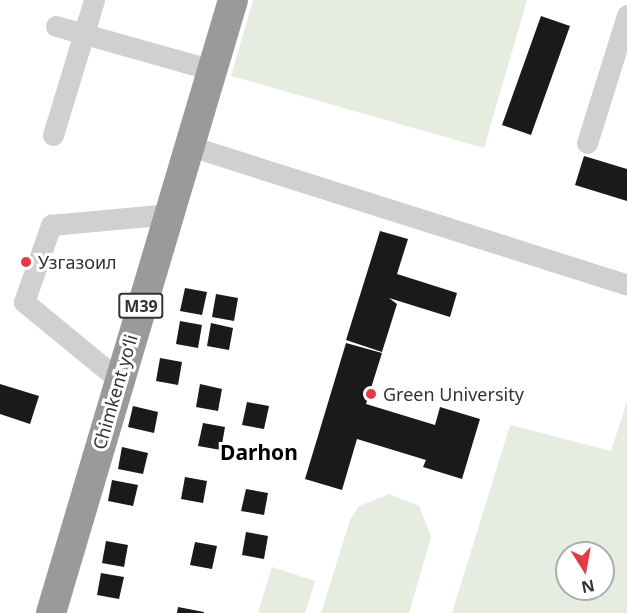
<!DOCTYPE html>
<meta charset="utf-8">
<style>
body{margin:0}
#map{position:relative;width:627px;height:613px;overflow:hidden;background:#fff;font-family:"Noto Sans",sans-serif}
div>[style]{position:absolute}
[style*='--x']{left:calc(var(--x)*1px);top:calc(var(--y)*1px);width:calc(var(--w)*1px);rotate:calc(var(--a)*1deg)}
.green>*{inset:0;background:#e6ecdf}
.building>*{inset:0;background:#1a1a1a}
.minor>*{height:21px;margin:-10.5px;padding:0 10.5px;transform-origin:10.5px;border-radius:10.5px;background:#d0d0d0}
.highway>*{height:30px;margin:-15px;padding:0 15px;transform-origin:15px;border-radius:15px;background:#9a9a9a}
.dots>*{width:16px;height:16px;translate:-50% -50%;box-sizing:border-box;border:3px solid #fff;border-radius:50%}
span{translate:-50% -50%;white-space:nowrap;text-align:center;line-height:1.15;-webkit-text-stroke:6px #fff;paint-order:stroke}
.shield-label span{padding:2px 4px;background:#fff;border:2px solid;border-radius:4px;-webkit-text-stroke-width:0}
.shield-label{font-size:16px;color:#333;font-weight:700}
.poi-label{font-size:18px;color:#333}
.left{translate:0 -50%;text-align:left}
.street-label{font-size:18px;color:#333}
.quarter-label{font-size:21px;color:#000;font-weight:700}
.north{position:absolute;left:555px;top:541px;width:60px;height:60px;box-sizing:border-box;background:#fff;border:2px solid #adadad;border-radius:50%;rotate:169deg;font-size:16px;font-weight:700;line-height:24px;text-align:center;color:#333}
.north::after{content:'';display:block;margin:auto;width:21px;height:27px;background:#e63946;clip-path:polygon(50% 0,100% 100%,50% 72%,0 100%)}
</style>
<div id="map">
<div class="green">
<i style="clip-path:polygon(253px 0,527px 0,484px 148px,231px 76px)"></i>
<i style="clip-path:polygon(evenodd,627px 401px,627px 613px,452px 613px,510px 425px,611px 451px,627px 401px,567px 553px,603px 553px,603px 589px,567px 589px,567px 553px)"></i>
<i style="clip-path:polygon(389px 494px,419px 506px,431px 537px,409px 613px,321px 613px,350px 520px,359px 506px)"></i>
<i style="clip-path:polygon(272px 567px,315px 581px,305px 613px,258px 613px)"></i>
</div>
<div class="building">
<i style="clip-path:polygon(541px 16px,570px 26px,531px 135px,502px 125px)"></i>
<i style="clip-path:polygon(584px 156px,627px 169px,627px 201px,575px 185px)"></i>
<i style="clip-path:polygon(380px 231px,408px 239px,397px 274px,457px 293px,450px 317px,389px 298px,397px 304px,382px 352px,346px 340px)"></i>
<i style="clip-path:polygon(185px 288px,207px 292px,202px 315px,180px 311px)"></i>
<i style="clip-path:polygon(216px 294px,238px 298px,234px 321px,212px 317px)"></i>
<i style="clip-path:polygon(180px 321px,202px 325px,198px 348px,176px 344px)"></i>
<i style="clip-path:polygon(211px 323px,233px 328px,229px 350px,207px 346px)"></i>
<i style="clip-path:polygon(346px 343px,382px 353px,366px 404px,435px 425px,440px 407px,480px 419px,462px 479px,423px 467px,426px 460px,357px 439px,342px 490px,305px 479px)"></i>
<i style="clip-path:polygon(160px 358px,182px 362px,178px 385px,156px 381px)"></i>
<i style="clip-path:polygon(0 384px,39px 396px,30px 424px,0 414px)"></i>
<i style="clip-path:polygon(200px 384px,222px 389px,218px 411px,196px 407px)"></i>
<i style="clip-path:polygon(247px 402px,269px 406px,264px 429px,242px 425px)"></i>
<i style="clip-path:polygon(133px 406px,158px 412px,154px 433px,128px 427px)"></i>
<i style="clip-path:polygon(203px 423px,225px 427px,221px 450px,198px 446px)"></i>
<i style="clip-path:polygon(122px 447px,148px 453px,143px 474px,118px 469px)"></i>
<i style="clip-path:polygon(185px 477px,207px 481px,203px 503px,181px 499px)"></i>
<i style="clip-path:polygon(112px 480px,138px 485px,133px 506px,108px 501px)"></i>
<i style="clip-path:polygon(246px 489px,268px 493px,264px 515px,241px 511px)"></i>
<i style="clip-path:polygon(246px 532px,268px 536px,264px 559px,242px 555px)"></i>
<i style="clip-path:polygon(106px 541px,128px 545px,124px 567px,102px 563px)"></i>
<i style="clip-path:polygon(195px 542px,217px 546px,212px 569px,190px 565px)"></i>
<i style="clip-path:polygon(101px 573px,124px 577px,119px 599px,97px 595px)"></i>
<i style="clip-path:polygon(178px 607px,204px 612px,204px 613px,177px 613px)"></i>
</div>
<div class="minor">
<i style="--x:56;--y:26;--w:163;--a:15.7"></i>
<i style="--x:53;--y:135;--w:141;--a:-73.1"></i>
<i style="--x:587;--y:143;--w:134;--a:-72.6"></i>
<i style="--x:190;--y:146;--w:459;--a:17.6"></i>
<i style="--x:119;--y:380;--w:123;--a:-140.6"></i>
<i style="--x:24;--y:302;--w:82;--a:-70.7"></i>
<i style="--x:51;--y:225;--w:119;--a:-5.3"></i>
</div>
<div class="highway">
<i style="--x:51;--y:613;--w:639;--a:-73.46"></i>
</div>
<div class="dots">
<i style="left:26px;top:262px;background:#e63946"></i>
<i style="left:371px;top:394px;background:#e63946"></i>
</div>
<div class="shield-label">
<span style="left:141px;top:306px">M39</span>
</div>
<div class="poi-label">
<span class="left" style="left:38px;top:262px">Узгазоил</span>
<span class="left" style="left:383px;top:394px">Green University</span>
</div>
<div class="street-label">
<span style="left:115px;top:392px;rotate:-74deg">Chimkent yo‘li</span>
</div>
<div class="quarter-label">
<span style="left:259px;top:452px">Darhon</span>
</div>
<div class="north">N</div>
</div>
